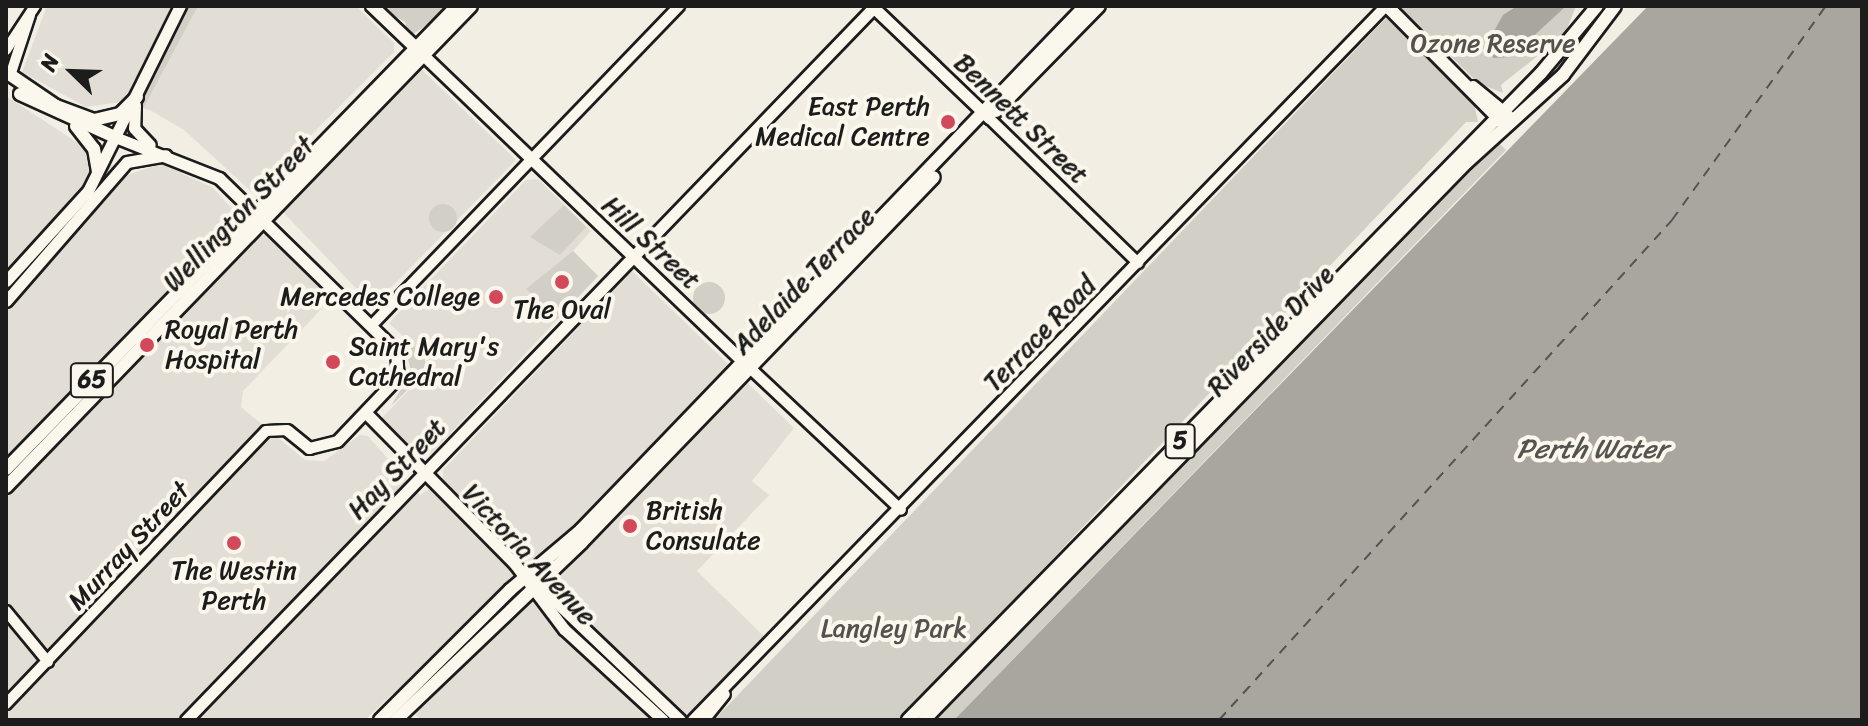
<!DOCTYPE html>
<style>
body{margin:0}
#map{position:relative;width:1868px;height:726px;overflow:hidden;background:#f2eee4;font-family:Sriracha,sans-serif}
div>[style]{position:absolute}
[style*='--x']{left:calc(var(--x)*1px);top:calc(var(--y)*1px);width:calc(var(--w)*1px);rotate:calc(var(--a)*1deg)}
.built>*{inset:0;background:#e2ded5}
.green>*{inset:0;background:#d2cfc6}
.round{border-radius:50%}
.water>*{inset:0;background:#a9a6a0}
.ferry>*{height:2px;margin-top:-1px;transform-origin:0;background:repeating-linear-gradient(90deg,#545351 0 10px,transparent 0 18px)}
.roads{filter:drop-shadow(2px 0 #1c1c1c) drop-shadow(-2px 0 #1c1c1c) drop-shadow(0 2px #1c1c1c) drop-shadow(0 -2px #1c1c1c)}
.tertiary>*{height:10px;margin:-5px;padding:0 5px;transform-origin:5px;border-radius:5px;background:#fbf7ec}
.secondary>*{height:11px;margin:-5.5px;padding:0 5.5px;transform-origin:5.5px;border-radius:5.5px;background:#fbf7ec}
.primary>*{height:12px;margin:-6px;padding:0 6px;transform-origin:6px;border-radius:6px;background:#fbf7ec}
.dots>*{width:22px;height:22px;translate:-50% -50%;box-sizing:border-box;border:4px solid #fbf7ec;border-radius:50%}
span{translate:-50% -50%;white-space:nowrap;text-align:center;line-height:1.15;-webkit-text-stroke:8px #fbf7ec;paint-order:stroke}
.shield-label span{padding:2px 6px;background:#fbf7ec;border:2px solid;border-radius:6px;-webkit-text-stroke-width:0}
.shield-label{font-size:24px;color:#1c1c1c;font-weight:700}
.park-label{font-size:26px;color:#53524f}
.poi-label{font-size:26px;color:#1c1c1c}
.right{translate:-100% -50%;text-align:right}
.left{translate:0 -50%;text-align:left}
.street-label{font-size:26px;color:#1c1c1c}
.water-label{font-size:28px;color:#545351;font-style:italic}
.frame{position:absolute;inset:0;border:8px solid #1c1c1c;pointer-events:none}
.north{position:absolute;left:32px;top:32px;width:80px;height:80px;-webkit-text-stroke:6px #fbf7ec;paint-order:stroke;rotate:293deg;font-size:22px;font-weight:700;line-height:32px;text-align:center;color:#1c1c1c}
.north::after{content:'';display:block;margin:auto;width:28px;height:36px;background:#1c1c1c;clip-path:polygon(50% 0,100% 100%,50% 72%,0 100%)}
</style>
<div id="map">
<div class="built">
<i style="clip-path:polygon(47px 6px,356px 6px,394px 43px,394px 52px,253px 193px,184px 130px,150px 110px,120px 102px,86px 107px,22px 72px)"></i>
<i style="clip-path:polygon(422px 70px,516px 160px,373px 306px,283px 212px)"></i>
<i style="clip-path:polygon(6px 96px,127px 175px,161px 164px,212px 187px,258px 237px,265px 235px,332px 298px,243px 391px,241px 407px,305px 460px,324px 461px,360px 435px,368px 436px,420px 495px,443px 480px,443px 470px,632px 271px,794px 428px,752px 481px,769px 495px,697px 571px,775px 647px,682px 720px,421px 720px,393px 693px,365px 720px,6px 720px)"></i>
<i style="clip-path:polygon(538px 179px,591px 231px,573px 251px,598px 276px,430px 455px,417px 454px,380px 420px,433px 365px,389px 323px,526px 180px)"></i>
</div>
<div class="green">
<i style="clip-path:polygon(188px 6px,198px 6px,139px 116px,144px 95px)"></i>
<i style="clip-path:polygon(377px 6px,454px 6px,409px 37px,405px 22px)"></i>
<i style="clip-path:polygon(1399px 6px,1576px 6px,1565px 34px,1501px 85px,1503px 93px,1478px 83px)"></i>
<i style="clip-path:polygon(1386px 18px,1473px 98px,1478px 122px,1466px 122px,900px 720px,714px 720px)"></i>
<i style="clip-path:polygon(1497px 141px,1506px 150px,954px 720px,932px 720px)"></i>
<i class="round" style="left:429px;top:204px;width:28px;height:28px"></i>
<i style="clip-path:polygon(564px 205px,586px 227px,560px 255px,530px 237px)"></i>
<i style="clip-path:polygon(573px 251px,598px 276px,557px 319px,526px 289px)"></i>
<i class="round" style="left:693px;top:282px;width:32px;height:32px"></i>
<i style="clip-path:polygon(403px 336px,433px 365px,391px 406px,411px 372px)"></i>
</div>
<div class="water">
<i style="clip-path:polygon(1517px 6px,1566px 6px,1511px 57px,1493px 58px,1489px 40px,1503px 15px)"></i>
<i style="clip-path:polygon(1648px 6px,1862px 6px,1862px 720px,954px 720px)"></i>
</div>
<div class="ferry">
<i style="--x:1219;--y:720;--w:675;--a:-47.82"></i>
<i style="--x:1672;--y:220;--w:264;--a:-54.3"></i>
</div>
<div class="roads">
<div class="tertiary">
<i style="--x:6;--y:50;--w:53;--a:-56.6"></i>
<i style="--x:10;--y:76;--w:64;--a:-71.8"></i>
<i style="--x:989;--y:118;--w:208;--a:44.2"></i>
<i style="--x:372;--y:325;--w:443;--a:-46.1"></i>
<i style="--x:750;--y:368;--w:207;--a:43.2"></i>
<i style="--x:6;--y:611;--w:66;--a:50.5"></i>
<i style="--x:6;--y:704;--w:377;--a:-46.4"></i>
<i style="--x:266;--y:431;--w:21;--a:-3"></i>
<i style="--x:693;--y:720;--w:995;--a:-45.86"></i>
<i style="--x:704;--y:720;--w:33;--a:-51"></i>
</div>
<div class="secondary">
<i style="--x:872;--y:6;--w:162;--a:43.7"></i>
<i style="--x:419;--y:51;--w:455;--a:43.8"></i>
<i style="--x:135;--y:105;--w:23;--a:92"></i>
<i style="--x:134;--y:128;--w:23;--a:47"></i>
<i style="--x:115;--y:137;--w:112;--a:21.5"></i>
<i style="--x:219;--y:178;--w:248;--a:44.3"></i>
<i style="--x:396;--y:351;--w:26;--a:86"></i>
<i style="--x:398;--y:377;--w:88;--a:133.6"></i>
<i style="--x:337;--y:441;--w:29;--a:166"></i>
<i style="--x:309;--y:448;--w:28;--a:-141"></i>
<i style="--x:6;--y:281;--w:122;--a:-47.7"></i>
<i style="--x:88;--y:191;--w:207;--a:-63.6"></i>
<i style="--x:6;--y:301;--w:184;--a:-49"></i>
<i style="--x:127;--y:162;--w:39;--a:-10"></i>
<i style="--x:368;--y:415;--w:209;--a:45.4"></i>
<i style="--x:515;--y:564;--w:81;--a:53"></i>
<i style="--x:564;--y:629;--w:134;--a:42.6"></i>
<i style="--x:532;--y:579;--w:204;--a:43.6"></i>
<i style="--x:186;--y:720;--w:992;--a:-46.02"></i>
</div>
<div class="primary">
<i style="--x:372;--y:6;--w:61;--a:43.7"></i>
<i style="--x:1387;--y:6;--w:163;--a:45.2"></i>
<i style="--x:6;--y:72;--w:60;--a:34.2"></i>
<i style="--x:56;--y:106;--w:40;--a:20.2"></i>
<i style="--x:94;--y:120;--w:27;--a:-13"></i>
<i style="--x:120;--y:114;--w:24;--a:-45"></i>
<i style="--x:1473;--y:87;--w:45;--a:39.6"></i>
<i style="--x:20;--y:94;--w:104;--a:24.4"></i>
<i style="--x:996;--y:111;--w:147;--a:-45.6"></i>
<i style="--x:76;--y:126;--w:29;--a:52"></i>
<i style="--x:94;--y:149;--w:22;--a:80"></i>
<i style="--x:6;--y:469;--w:646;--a:-45.75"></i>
<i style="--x:6;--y:487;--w:669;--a:-45.97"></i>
<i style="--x:380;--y:720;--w:184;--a:-45"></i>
<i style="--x:510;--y:590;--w:93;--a:-40.2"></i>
<i style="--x:581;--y:530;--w:727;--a:-46.11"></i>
<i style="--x:396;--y:720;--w:256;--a:-43.7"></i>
<i style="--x:581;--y:543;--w:508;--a:-46.04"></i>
<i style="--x:908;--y:720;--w:905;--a:-45.63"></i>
<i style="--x:1541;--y:73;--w:87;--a:-50.1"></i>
<i style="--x:924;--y:720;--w:777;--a:-45.78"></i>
<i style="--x:1466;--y:163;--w:131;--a:-42.2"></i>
<i style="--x:1563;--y:75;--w:86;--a:-53"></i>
</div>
</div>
<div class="dots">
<i style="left:948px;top:122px;background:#d1495b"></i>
<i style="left:562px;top:282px;background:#d1495b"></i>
<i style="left:496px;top:297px;background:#d1495b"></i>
<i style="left:147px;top:345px;background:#d1495b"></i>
<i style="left:333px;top:362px;background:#d1495b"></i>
<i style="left:630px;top:526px;background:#d1495b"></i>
<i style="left:234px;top:543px;background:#d1495b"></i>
</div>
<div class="shield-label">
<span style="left:92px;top:380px">65</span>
<span style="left:1180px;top:441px">5</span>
</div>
<div class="park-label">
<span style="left:1493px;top:44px">Ozone Reserve</span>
<span style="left:894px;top:629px">Langley Park</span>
</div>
<div class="poi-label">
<span class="right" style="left:930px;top:122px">East Perth<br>Medical Centre</span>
<span class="right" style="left:480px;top:297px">Mercedes College</span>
<span style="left:562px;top:310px">The Oval</span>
<span class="left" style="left:165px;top:345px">Royal Perth<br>Hospital</span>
<span class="left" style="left:349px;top:362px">Saint Mary's<br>Cathedral</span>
<span class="left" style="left:646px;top:526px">British<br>Consulate</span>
<span style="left:234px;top:586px">The Westin<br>Perth</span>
</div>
<div class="street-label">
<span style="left:1021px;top:119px;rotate:44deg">Bennett Street</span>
<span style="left:239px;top:214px;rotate:-46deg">Wellington Street</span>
<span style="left:651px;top:243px;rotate:43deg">Hill Street</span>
<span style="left:804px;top:281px;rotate:-46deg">Adelaide Terrace</span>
<span style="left:1271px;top:331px;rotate:-46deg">Riverside Drive</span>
<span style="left:1040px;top:334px;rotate:-46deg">Terrace Road</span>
<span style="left:397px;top:469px;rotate:-46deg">Hay Street</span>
<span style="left:129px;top:546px;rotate:-47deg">Murray Street</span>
<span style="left:529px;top:555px;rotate:47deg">Victoria Avenue</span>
</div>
<div class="water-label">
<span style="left:1592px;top:449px">Perth Water</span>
</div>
<div class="frame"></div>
<div class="north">N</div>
</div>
